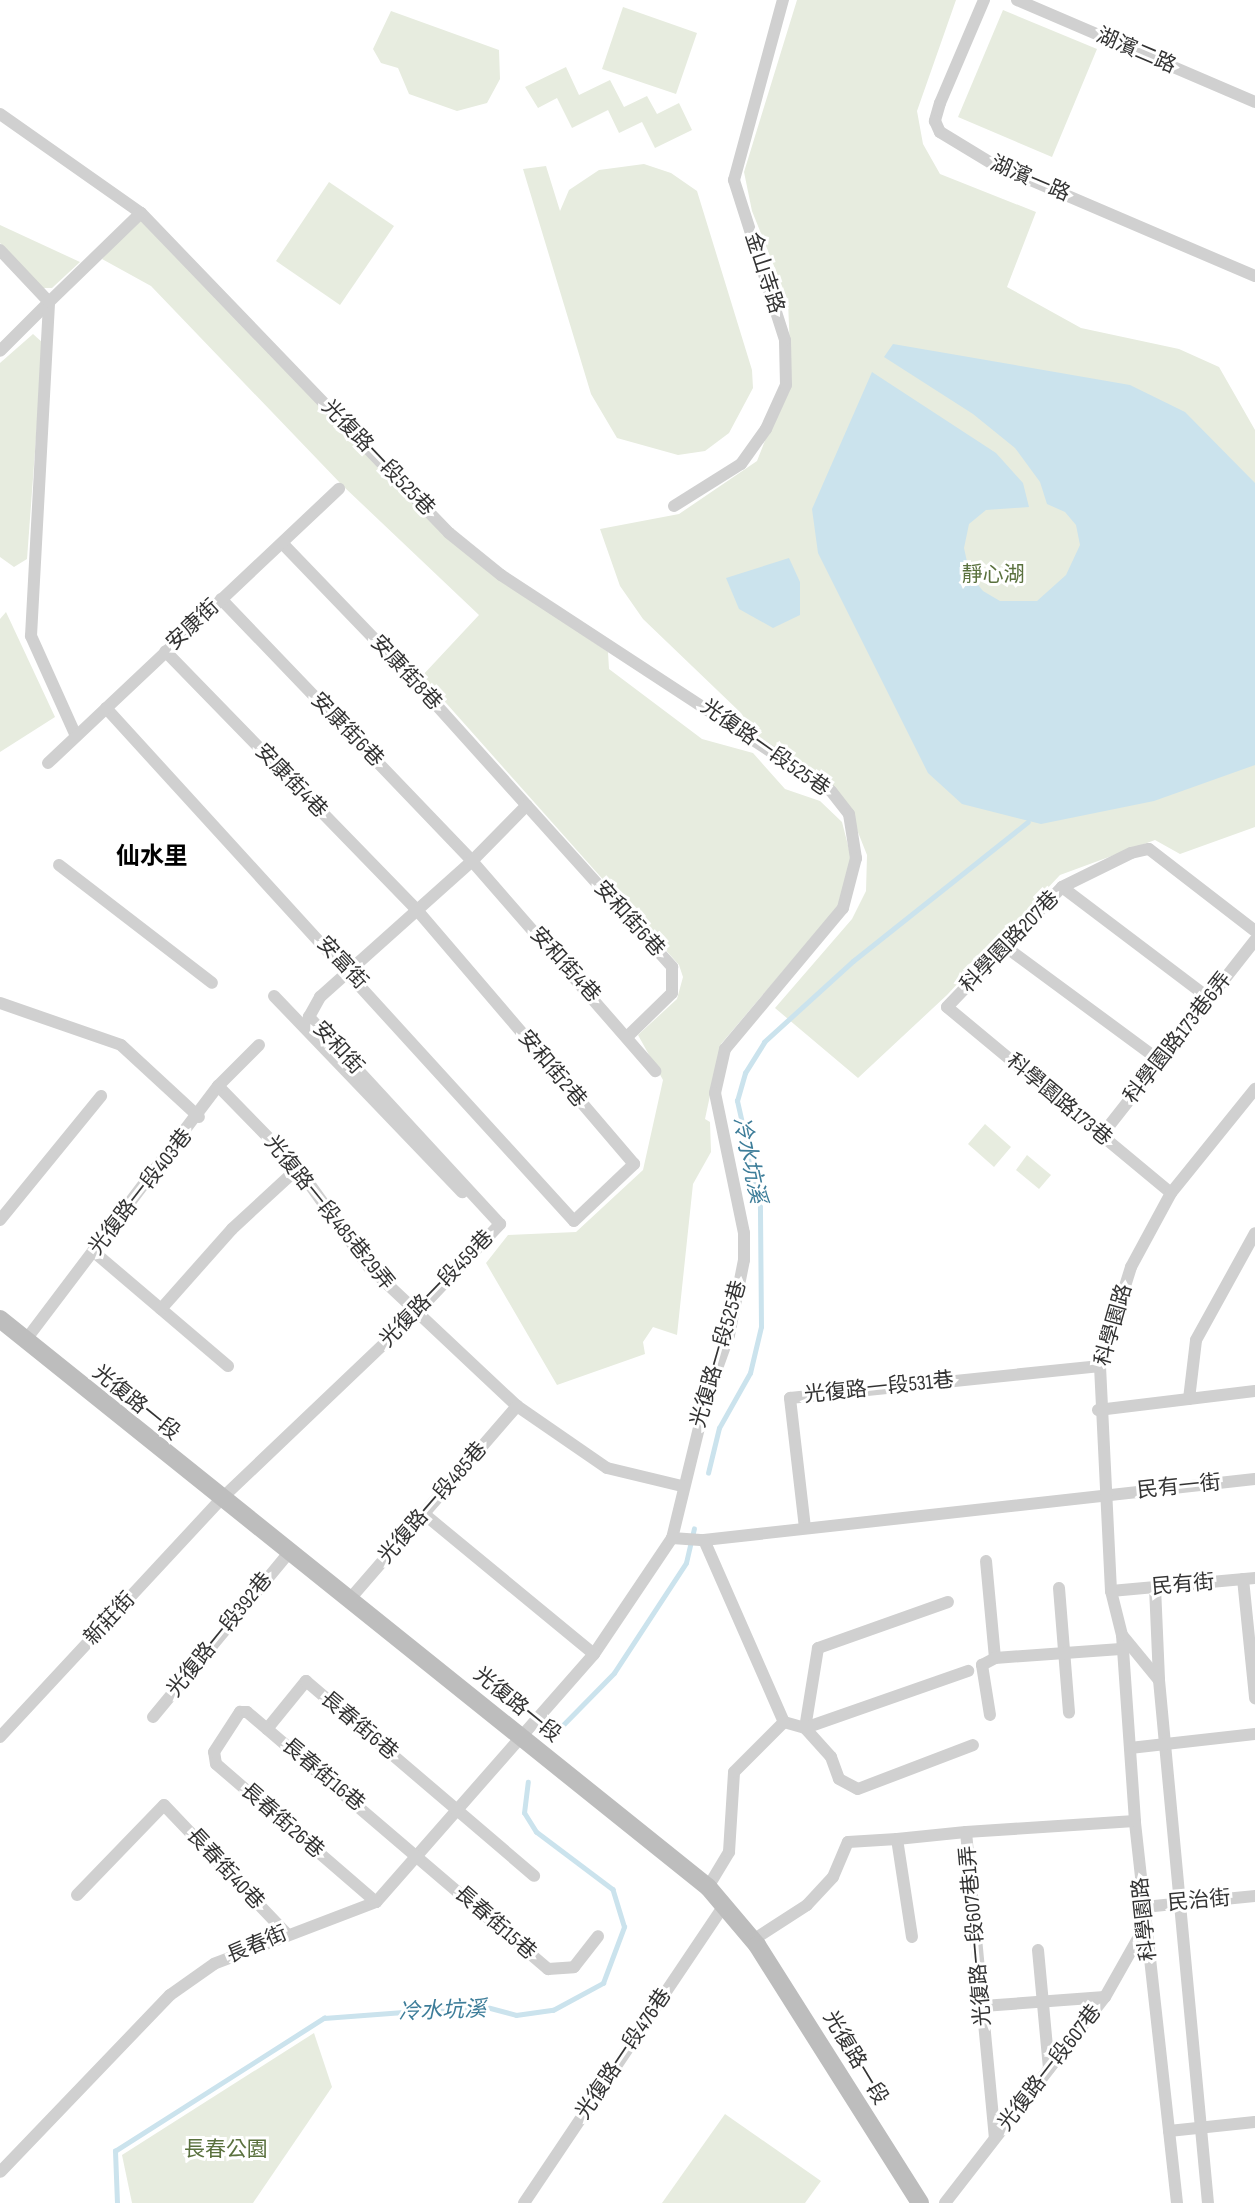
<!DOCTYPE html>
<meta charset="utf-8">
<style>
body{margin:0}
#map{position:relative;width:1255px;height:2203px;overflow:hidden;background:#fff;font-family:"Sofia Sans Condensed","Noto Sans TC",sans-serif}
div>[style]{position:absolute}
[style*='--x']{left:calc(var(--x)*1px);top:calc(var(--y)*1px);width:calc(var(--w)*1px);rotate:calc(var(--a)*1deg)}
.green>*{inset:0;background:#e7ecdf}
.water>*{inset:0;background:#cbe3ed}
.stream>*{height:4.5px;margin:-2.25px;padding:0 2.25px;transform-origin:2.25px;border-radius:2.25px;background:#cbe3ed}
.minor>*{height:12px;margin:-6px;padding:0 6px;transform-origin:6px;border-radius:6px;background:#d0d0d0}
.secondary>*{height:18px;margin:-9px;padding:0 9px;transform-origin:9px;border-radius:9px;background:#bdbdbd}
span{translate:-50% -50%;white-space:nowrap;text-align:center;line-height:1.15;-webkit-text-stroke:6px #fff;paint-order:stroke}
.street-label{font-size:21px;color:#333}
.park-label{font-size:21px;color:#5a713e}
.water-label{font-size:22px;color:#3d7d99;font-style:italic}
.quarter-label{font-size:24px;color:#000;font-weight:700}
</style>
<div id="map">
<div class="green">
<i style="clip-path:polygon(797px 0,956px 0,917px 111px,923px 144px,940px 174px,1036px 212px,1007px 287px,1081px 328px,1179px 349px,1219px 367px,1255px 430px,1255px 827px,1180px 854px,1155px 840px,1060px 875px,947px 995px,858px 1078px,775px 1008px,852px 919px,866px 891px,867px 855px,848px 807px,825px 776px,780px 770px,741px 713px,643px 619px,620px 586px,600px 529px,679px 514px,757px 461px,791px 375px,788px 301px,752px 211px,744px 172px)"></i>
<i style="clip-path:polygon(623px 7px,697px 33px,676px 94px,602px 69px)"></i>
<i style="clip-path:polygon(1003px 10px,1097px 49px,1052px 157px,958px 117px)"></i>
<i style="clip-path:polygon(391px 11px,499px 50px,500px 79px,487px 103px,457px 111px,409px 94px,398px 68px,381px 63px,373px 49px)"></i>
<i style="clip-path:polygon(566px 67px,579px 95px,610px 80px,624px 107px,647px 96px,657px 114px,679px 103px,692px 130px,655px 148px,642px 122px,619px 133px,608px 110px,572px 128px,557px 98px,538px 108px,525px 87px)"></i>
<i style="clip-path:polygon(644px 164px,671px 173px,697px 191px,752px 370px,753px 388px,729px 433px,705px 451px,678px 455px,617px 438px,591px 394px,523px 169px,546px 166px,560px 211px,569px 190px,599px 170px)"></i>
<i style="clip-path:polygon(329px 182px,394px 226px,340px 305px,276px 261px)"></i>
<i style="clip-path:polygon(139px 219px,370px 456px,546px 610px,608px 652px,609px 669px,702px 739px,753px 753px,785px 789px,820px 801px,842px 822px,851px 857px,839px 905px,721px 1044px,705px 1119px,710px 1122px,711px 1152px,693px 1184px,677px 1335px,653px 1327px,643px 1342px,645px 1354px,557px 1385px,486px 1263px,508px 1235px,576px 1232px,643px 1170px,663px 1080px,638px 1035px,677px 999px,683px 977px,679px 965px,422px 676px,479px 615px,342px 485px,151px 286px,102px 259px)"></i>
<i style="clip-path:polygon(0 225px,80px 262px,52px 288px,42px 288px,0 243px)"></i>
<i style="clip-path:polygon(33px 334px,43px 343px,27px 559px,14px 567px,0 557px,0 363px)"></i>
<i style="clip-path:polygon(6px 612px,55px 717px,0 752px,0 619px)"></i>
<i style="clip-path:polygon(985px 1124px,1011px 1147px,994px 1167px,968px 1144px)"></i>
<i style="clip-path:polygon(1027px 1155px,1051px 1175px,1039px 1189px,1016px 1170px)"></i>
<i style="clip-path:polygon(314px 2033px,332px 2087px,253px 2203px,132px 2203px,122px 2155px)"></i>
<i style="clip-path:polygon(725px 2114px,821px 2181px,805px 2203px,662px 2203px)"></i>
</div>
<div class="water">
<i style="clip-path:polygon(893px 344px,1130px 385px,1185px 412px,1255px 483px,1255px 765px,1154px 801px,1041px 824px,962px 804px,928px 773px,818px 553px,812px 509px,872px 372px,996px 453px,1023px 483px,1029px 507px,986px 510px,969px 524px,964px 548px,970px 575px,983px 591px,1000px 601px,1037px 601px,1066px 575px,1080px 545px,1076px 525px,1065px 512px,1047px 504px,1040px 482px,1015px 448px,973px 414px,884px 357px)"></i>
<i style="clip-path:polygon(789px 558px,800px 582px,800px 615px,773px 628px,739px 609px,726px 578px)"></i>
</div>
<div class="stream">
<i style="--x:708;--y:1473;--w:46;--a:-76.3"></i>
<i style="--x:719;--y:1428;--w:63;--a:-60.6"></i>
<i style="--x:750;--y:1373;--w:47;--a:-76.6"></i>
<i style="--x:761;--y:1327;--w:124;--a:-90.5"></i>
<i style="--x:760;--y:1203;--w:105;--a:-102.7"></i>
<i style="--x:737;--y:1101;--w:29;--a:-74"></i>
<i style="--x:745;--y:1073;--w:36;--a:-58"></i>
<i style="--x:764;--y:1042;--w:120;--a:-42.3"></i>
<i style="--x:853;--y:961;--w:223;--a:-38.5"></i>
<i style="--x:555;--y:1733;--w:84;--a:-45.5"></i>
<i style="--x:614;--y:1673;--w:131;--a:-56.8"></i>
<i style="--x:686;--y:1563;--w:35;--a:-77"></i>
<i style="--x:117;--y:2203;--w:52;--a:-92.2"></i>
<i style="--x:115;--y:2151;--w:248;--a:-32.5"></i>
<i style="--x:324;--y:2018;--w:159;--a:-4.3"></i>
<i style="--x:483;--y:2006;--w:34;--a:15"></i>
<i style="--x:516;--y:2015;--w:37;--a:-8"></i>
<i style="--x:553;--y:2010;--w:57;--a:-28.4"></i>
<i style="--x:603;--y:1983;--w:60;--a:-69.4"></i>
<i style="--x:624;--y:1927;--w:39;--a:-107"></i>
<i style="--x:613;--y:1890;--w:96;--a:-143"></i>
<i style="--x:536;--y:1832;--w:22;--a:-122"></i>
<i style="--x:524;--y:1813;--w:31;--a:-83"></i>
</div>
<div class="minor">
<i style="--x:984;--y:0;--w:112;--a:113.1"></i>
<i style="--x:940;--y:103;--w:19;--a:106"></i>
<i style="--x:935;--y:121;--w:12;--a:66"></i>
<i style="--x:940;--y:132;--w:60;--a:31.3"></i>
<i style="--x:991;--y:163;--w:287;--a:23.2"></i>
<i style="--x:1017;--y:0;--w:259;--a:23.2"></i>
<i style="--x:0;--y:114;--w:172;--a:35.1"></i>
<i style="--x:141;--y:213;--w:444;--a:46.1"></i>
<i style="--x:449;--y:533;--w:67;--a:38.9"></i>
<i style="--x:501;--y:575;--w:394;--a:33.2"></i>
<i style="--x:831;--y:791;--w:29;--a:52"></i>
<i style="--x:849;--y:814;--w:45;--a:81"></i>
<i style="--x:856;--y:858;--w:52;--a:104.6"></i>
<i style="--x:843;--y:908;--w:184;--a:129.9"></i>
<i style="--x:725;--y:1049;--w:45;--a:102.8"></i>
<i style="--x:715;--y:1093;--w:143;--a:78.3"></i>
<i style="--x:744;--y:1233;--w:27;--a:90"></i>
<i style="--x:744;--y:1260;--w:76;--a:101.3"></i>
<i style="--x:729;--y:1335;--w:68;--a:109.8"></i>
<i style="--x:706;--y:1399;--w:143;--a:103.7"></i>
<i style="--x:672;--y:1538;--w:140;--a:123.9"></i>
<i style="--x:594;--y:1654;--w:330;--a:131.3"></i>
<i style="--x:376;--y:1902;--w:173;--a:159.1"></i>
<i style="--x:214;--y:1964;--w:54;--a:144.8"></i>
<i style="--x:170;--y:1995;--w:245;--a:133.8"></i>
<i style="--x:0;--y:250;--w:71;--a:46.7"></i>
<i style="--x:49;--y:302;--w:69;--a:135"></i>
<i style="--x:674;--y:506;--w:79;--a:-32.1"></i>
<i style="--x:741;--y:464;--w:43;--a:-54.5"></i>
<i style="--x:766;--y:429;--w:48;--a:-65.6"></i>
<i style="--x:786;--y:385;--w:45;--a:-91.3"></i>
<i style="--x:785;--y:340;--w:168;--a:-107.7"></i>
<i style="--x:734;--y:180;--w:187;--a:-74.8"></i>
<i style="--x:283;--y:544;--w:186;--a:46.1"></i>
<i style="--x:412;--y:678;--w:389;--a:48"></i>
<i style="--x:672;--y:967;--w:26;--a:90"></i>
<i style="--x:672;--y:993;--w:60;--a:135.7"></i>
<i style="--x:221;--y:599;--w:363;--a:46.2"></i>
<i style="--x:472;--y:861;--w:279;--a:48.9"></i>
<i style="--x:106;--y:708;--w:694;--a:47.63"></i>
<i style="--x:574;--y:1221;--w:83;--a:-43.5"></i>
<i style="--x:634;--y:1164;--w:334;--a:-130.5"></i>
<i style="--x:417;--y:910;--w:361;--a:-134.2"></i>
<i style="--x:76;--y:736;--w:110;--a:-114.2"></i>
<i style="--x:31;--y:636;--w:334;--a:-86.9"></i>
<i style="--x:49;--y:302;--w:128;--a:-44.1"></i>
<i style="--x:48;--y:763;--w:400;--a:-43.3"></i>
<i style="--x:59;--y:865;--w:193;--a:37.6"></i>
<i style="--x:1062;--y:887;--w:184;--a:37.1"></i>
<i style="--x:1007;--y:948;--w:190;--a:36.4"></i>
<i style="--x:274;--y:996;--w:272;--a:46.2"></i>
<i style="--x:0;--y:1003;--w:128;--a:19.1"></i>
<i style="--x:121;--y:1045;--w:106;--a:42.7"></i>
<i style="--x:218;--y:1086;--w:115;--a:45.7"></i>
<i style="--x:298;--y:1168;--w:122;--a:54.4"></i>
<i style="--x:369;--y:1267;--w:203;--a:43.2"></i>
<i style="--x:517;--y:1406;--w:109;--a:34.6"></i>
<i style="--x:607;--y:1468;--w:77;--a:13.5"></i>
<i style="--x:1101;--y:1136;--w:249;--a:-51.8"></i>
<i style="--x:1171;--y:1193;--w:291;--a:-140.3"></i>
<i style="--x:947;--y:1007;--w:166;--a:-46.2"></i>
<i style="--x:1062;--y:887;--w:77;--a:-26.2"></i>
<i style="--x:1131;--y:853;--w:18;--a:-13"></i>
<i style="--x:1149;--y:849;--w:134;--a:37.7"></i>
<i style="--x:0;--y:1220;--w:160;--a:-50.8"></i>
<i style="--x:500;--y:1224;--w:282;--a:-132.7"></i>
<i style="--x:309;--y:1017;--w:23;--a:-61"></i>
<i style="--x:320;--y:997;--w:204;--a:-41.8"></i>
<i style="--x:472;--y:861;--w:78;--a:-45.5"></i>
<i style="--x:94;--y:1252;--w:176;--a:40.4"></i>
<i style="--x:161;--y:1309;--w:107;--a:-48.4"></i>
<i style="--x:232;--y:1229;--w:90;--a:-42.7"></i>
<i style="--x:25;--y:1341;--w:320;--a:-52.9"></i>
<i style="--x:218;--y:1086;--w:58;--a:-45"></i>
<i style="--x:1189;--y:1399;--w:59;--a:-83.2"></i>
<i style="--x:1196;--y:1340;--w:122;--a:-61.1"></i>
<i style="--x:1098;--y:1410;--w:158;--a:-6.9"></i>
<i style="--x:424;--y:1514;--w:220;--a:39.5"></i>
<i style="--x:805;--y:1528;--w:131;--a:-96.6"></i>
<i style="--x:790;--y:1398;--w:312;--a:-5.9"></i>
<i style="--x:672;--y:1538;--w:32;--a:4"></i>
<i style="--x:704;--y:1540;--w:554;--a:-6.32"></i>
<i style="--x:704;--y:1540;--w:199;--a:66.3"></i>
<i style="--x:986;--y:1561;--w:97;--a:84.7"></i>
<i style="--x:1243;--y:1579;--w:120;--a:84.2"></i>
<i style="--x:1155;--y:1587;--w:93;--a:87.5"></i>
<i style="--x:1059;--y:1588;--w:125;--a:85.4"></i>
<i style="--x:1111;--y:1591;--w:145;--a:-5.2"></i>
<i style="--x:349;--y:1600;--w:257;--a:-49.1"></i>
<i style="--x:948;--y:1602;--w:138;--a:160.5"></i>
<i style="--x:818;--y:1648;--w:81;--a:99.2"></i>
<i style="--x:805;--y:1728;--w:39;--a:48"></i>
<i style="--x:831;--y:1757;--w:23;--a:70"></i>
<i style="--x:839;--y:1779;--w:21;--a:28"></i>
<i style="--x:858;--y:1789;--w:123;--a:-20.9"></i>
<i style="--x:1122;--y:1635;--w:58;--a:50.6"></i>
<i style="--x:1159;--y:1680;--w:525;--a:84.65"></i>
<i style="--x:990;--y:1715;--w:51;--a:-99.1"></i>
<i style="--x:982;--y:1665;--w:15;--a:-28"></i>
<i style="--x:995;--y:1658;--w:126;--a:-4.1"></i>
<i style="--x:153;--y:1717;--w:212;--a:-50.4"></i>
<i style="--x:784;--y:1722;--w:22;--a:16"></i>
<i style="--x:805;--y:1728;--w:173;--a:-19.3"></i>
<i style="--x:267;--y:1729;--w:62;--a:-50.9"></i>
<i style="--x:306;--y:1681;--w:300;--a:40.5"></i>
<i style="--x:0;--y:1737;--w:323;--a:-47.1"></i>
<i style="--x:220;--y:1500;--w:269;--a:-43.6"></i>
<i style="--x:415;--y:1314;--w:124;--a:-46.6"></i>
<i style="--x:1130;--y:1748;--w:126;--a:-6.4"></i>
<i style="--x:966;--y:1832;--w:169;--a:-3.7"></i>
<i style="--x:708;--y:1887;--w:41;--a:-59"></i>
<i style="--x:729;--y:1852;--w:80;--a:-86.4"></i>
<i style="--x:734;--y:1772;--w:71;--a:-45"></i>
<i style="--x:77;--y:1895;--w:125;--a:-46"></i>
<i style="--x:164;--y:1805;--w:177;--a:46.4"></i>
<i style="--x:376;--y:1902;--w:211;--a:-139.2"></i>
<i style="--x:216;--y:1764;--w:12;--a:-99"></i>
<i style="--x:214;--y:1752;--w:48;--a:-57"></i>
<i style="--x:240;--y:1712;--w:7;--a:0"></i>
<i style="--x:247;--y:1712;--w:396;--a:40.5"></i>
<i style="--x:548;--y:1969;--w:26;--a:-4"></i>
<i style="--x:574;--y:1967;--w:39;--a:-52"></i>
<i style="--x:1144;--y:1907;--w:112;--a:-5.7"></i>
<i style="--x:912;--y:1937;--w:99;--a:-98.7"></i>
<i style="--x:897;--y:1839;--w:69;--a:-5.8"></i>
<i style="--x:966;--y:1832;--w:306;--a:84.6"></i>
<i style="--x:753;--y:1940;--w:64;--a:-32.9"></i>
<i style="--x:807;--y:1905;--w:38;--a:-47"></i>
<i style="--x:833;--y:1877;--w:38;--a:-67"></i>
<i style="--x:848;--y:1842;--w:49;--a:-3.5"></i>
<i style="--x:1038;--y:1950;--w:119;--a:84.7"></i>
<i style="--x:983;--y:2006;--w:122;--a:-4.2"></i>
<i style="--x:1169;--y:2131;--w:86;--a:-6"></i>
<i style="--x:524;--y:2203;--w:359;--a:-56.1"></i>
<i style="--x:945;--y:2203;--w:261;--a:-52.2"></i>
<i style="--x:1105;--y:1997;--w:81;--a:-60.6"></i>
<i style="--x:1177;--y:2203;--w:384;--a:-96.3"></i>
<i style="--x:1135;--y:1821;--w:186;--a:-94"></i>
<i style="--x:1122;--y:1635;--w:45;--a:-104"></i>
<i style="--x:1111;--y:1591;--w:225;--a:-92.8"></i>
<i style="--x:1100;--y:1366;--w:104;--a:-72.6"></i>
<i style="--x:1131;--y:1267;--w:84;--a:-61.6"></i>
<i style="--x:1171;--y:1193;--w:134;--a:-51.1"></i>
</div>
<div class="secondary">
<i style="--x:0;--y:1319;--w:908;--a:38.74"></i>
<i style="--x:708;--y:1887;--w:76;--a:49.8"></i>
<i style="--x:757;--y:1945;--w:305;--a:57.7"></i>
</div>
<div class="street-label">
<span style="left:1136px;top:51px;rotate:23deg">湖濱二路</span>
<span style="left:1030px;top:179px;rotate:23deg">湖濱一路</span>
<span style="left:764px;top:273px;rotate:72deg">金山寺路</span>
<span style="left:378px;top:458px;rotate:46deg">光復路一段525巷</span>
<span style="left:193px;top:625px;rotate:-43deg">安康街</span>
<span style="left:406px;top:673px;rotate:47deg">安康街8巷</span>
<span style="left:347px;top:730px;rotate:46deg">安康街6巷</span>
<span style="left:765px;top:748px;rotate:35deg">光復路一段525巷</span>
<span style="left:291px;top:781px;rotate:46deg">安康街4巷</span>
<span style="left:629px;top:919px;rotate:48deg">安和街6巷</span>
<span style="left:1010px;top:942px;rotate:-46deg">科學園路207巷</span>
<span style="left:342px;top:963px;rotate:47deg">安富街</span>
<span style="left:565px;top:965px;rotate:48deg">安和街4巷</span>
<span style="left:1178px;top:1038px;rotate:-52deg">科學園路173巷6弄</span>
<span style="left:338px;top:1048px;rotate:47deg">安和街</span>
<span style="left:552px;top:1069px;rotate:50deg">安和街2巷</span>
<span style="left:1059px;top:1100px;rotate:40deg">科學園路173巷</span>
<span style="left:141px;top:1192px;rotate:-52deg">光復路一段403巷</span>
<span style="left:329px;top:1213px;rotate:51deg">光復路一段485巷29弄</span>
<span style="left:437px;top:1289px;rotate:-46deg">光復路一段459巷</span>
<span style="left:1114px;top:1325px;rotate:-74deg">科學園路</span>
<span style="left:719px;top:1354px;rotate:-74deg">光復路一段525巷</span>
<span style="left:879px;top:1388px;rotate:-6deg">光復路一段531巷</span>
<span style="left:136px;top:1403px;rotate:39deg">光復路一段</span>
<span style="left:1179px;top:1487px;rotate:-6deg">民有一街</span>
<span style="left:433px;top:1503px;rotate:-49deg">光復路一段485巷</span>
<span style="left:1183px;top:1585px;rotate:-5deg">民有街</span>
<span style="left:110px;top:1619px;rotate:-47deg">新莊街</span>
<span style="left:220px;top:1635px;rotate:-51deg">光復路一段392巷</span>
<span style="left:517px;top:1705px;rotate:39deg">光復路一段</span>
<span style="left:359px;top:1726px;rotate:40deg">長春街6巷</span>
<span style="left:323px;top:1775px;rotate:40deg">長春街16巷</span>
<span style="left:282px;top:1821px;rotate:41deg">長春街26巷</span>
<span style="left:225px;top:1869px;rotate:47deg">長春街40巷</span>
<span style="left:1199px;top:1901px;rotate:-5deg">民治街</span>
<span style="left:1145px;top:1919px;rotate:-96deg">科學園路</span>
<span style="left:495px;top:1923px;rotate:41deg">長春街15巷</span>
<span style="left:976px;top:1936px;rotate:-95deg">光復路一段607巷1弄</span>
<span style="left:257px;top:1945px;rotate:-23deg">長春街</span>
<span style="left:624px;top:2054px;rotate:-56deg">光復路一段476巷</span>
<span style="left:855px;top:2058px;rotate:59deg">光復路一段</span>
<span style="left:1050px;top:2068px;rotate:-52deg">光復路一段607巷</span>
</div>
<div class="park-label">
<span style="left:993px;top:575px">靜心湖</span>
<span style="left:226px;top:2150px">長春公園</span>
</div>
<div class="water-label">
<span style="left:749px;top:1160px;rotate:78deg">冷水坑溪</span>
<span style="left:442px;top:2011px;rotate:-2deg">冷水坑溪</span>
</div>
<div class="quarter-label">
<span style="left:152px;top:857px">仙水里</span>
</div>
</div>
